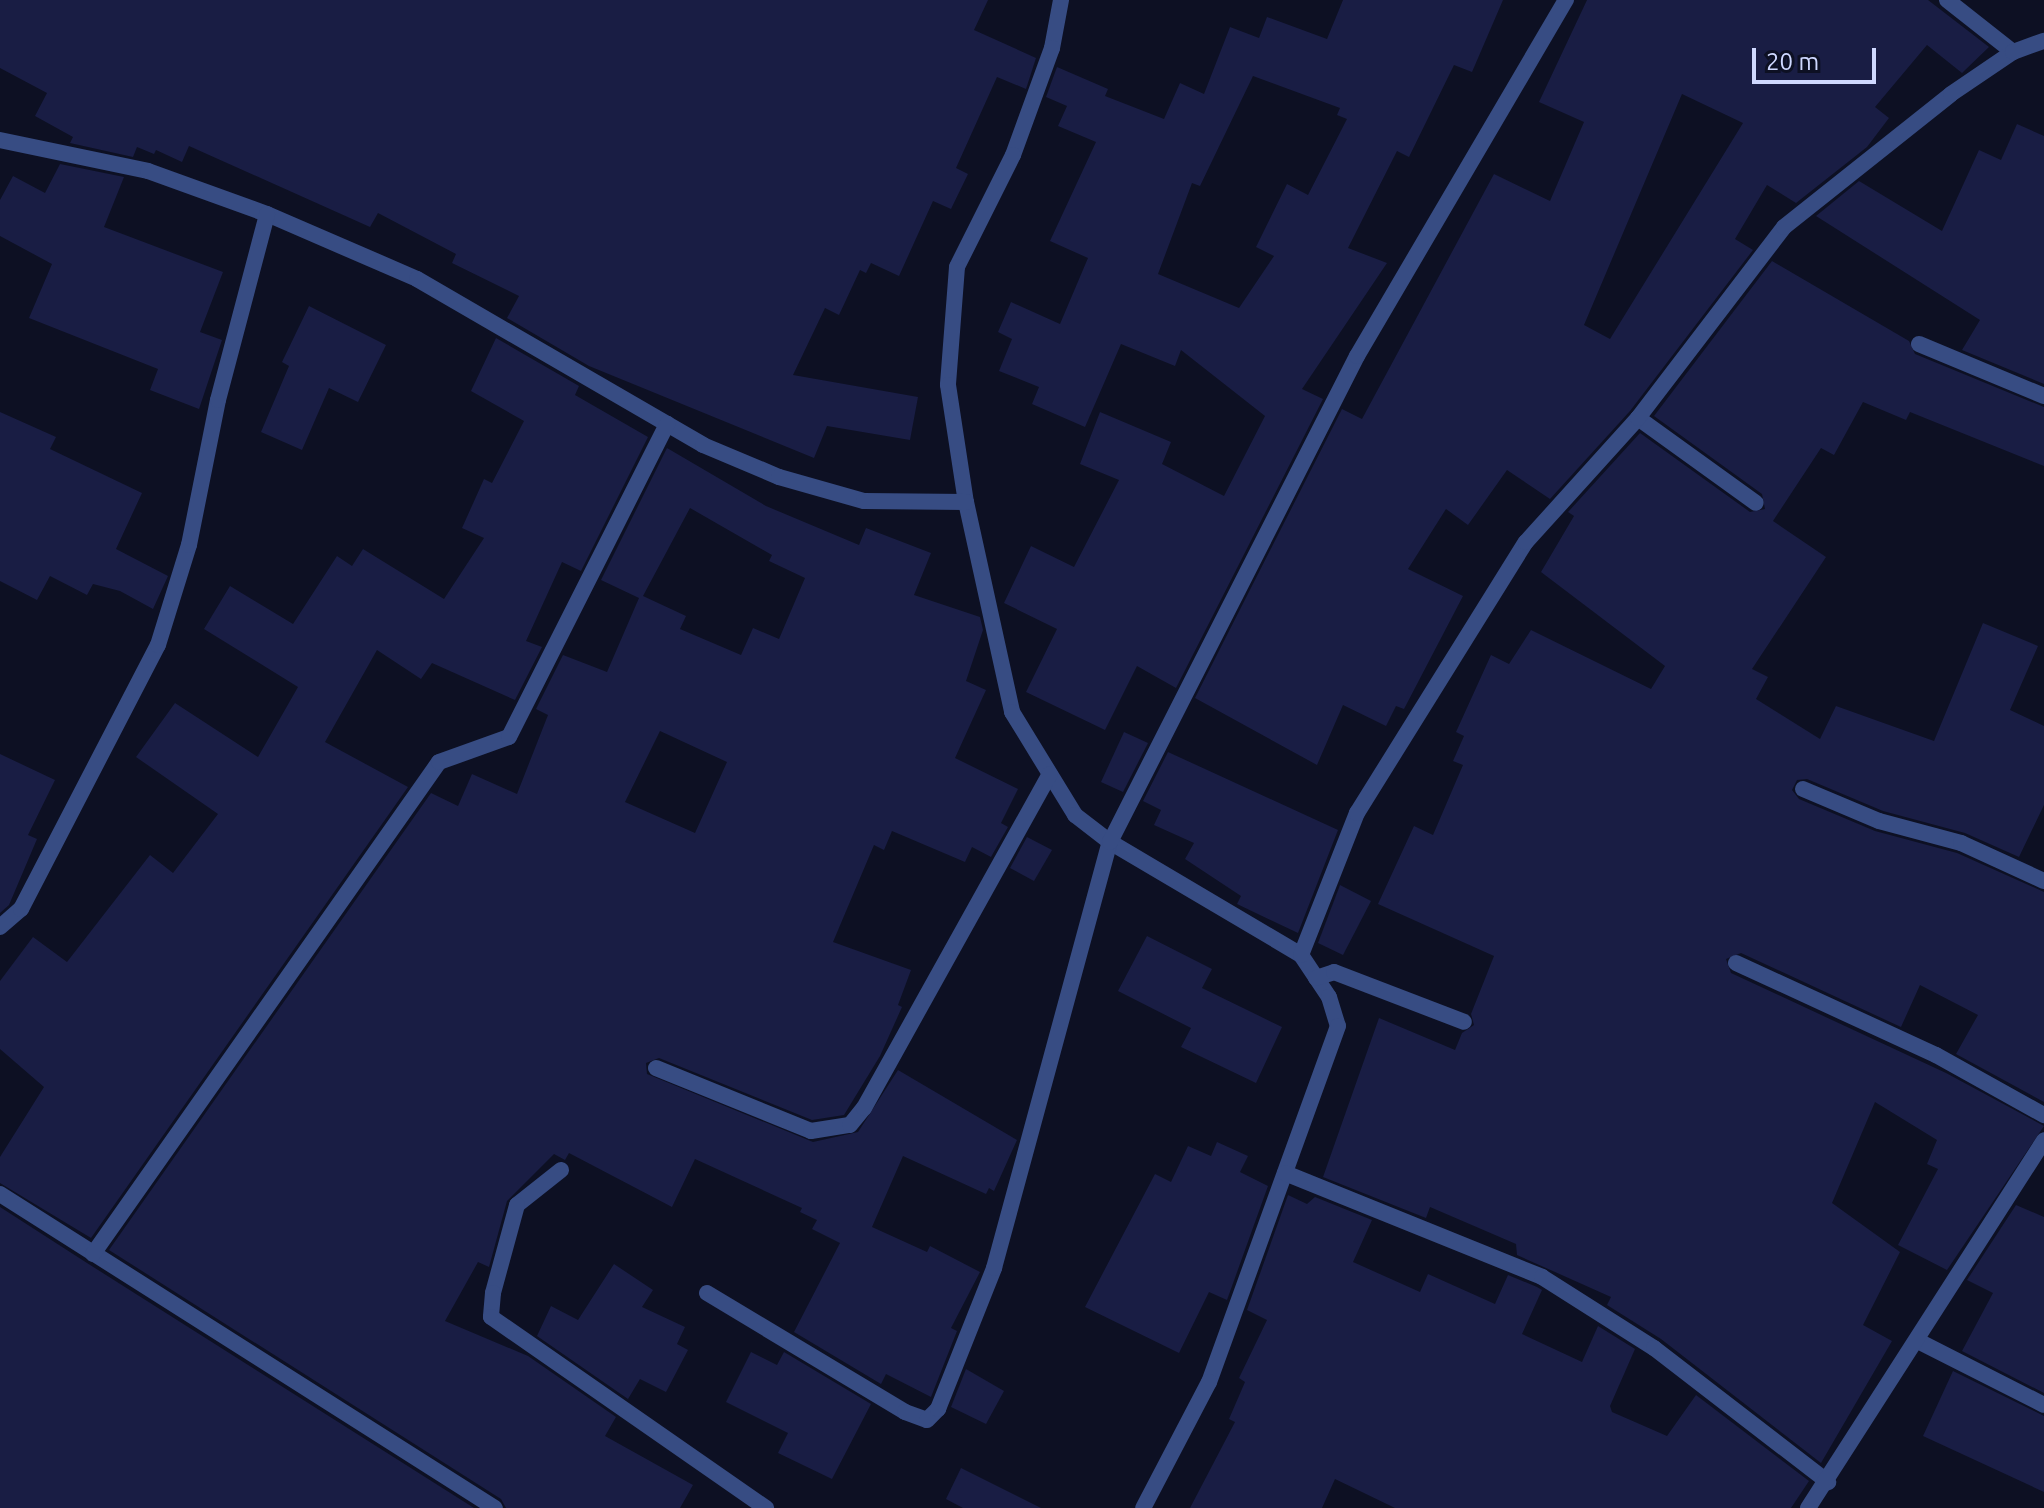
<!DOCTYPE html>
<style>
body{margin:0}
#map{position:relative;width:2044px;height:1508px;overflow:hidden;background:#0d1023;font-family:Ubuntu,sans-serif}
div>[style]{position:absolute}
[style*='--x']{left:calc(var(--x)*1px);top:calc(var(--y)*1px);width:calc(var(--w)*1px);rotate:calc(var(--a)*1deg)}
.building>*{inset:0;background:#191d44}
.minor>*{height:16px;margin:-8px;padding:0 8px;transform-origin:8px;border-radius:8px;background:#374c83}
span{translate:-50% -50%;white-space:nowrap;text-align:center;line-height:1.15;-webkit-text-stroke:6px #0d1023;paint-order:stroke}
.scale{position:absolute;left:1752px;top:48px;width:124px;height:36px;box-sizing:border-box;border:4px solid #cfd8ff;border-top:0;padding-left:10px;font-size:24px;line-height:28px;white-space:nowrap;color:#cfd8ff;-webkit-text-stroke:6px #0d1023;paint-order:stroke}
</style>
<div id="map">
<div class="building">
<i style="clip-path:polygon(0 0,988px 0,974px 30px,1036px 58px,1026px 89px,997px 77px,956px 168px,968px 174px,951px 209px,933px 201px,899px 276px,871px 263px,866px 273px,860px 270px,839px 315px,825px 308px,793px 375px,918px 397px,910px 440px,827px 426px,814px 458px,589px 366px,507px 318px,519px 296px,452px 263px,456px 254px,378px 213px,370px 227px,189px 146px,182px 162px,156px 150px,154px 154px,137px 147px,133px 157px,70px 143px,73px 137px,35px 116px,47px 93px,0 68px)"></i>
<i style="clip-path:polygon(evenodd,1343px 0,1503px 0,1472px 72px,1454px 65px,1409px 157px,1397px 151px,1348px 248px,1387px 263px,1302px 389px,1323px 399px,1176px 688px,1137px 666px,1105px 730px,1026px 692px,1057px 629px,1004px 603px,1031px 546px,1074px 567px,1119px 480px,1080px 464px,1100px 412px,1171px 442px,1162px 464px,1224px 496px,1265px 416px,1181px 350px,1175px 366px,1121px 344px,1085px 427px,1032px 404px,1039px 387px,999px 371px,1012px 339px,998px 332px,1011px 302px,1060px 324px,1088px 258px,1050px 241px,1096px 142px,1058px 126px,1067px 106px,1046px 97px,1057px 67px,1108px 89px,1105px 96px,1164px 119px,1180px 83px,1204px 94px,1230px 27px,1259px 38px,1267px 17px,1327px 39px,1343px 0,1253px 76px,1340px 108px,1337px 115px,1347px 119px,1308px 195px,1287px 184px,1256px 247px,1274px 256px,1239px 308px,1158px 274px,1192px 183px,1200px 186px,1253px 76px)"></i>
<i style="clip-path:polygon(evenodd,1587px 0,1928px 0,1989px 47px,1962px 73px,1927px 45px,1875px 107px,1889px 118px,1867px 147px,1796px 203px,1767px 185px,1735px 239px,1753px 250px,1630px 411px,1550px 499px,1507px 470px,1468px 525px,1446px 509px,1408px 569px,1463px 596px,1404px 709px,1396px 706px,1386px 726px,1343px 705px,1317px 765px,1195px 698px,1342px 409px,1362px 419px,1494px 174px,1550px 201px,1584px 122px,1539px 102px,1587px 0,1682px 94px,1743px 123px,1610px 339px,1584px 325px,1682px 94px)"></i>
<i style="clip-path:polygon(2017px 124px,2044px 136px,2044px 384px,1962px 350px,1980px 320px,1816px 216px,1859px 181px,1942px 231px,1979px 150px,2001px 160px)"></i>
<i style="clip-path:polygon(60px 164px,124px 177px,104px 227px,223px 272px,200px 332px,222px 340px,199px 409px,150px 390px,158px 369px,29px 318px,52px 264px,0 236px,0 200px,13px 176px,45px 193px)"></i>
<i style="clip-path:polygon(1772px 261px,1909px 341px,1915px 354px,2044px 407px,2044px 466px,1910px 412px,1906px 420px,1863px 402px,1834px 455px,1821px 448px,1773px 521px,1826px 557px,1752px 669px,1768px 677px,1756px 699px,1820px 739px,1836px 706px,1934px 741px,1983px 623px,2038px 646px,2010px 710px,2044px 726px,2044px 805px,2019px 857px,1965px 833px,1883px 811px,1807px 779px,1797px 780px,1792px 790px,1799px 799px,1875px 831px,1957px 853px,2044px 892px,2044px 1102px,1956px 1054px,1978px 1015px,1920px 985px,1901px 1027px,1741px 953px,1726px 959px,1731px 973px,1946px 1073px,2044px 1126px,1947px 1270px,1898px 1245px,1938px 1169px,1927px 1164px,1937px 1140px,1875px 1102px,1832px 1203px,1900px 1252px,1863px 1325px,1892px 1341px,1821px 1463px,1661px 1339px,1607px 1305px,1611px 1297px,1517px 1255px,1516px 1244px,1430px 1207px,1426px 1218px,1323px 1177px,1379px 1018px,1455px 1050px,1462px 1033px,1474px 1025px,1471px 1014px,1494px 956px,1378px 904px,1414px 826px,1433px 835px,1463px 765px,1453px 761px,1464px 736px,1456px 732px,1491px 655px,1509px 664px,1531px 630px,1651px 689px,1665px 666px,1541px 572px,1574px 516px,1568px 512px,1640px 433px,1750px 512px,1765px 509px,1762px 494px,1654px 416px)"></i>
<i style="clip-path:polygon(309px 306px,386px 345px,358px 402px,329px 388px,302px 450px,261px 432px,289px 366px,282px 362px)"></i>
<i style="clip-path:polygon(496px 338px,579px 386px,575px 395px,648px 437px,581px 571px,562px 562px,526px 641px,542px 647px,515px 700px,432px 663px,421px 679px,377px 650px,325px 742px,408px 787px,91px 1238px,0 1183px,0 1157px,44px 1087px,0 1049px,0 981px,33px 937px,67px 962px,150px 855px,173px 873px,218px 814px,136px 757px,175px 703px,258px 757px,298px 687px,204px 629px,230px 586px,293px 624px,337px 556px,352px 566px,363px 549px,444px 599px,484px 538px,462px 528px,484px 479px,492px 483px,524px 421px,471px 391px)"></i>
<i style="clip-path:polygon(0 412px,56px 437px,50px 449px,142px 493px,116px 549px,168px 576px,153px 609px,120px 591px,93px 584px,87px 595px,50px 576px,37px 600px,0 581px)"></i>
<i style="clip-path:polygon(evenodd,667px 448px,766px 506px,859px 545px,866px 528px,931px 553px,914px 595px,980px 617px,983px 630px,966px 681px,986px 690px,955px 758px,1018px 789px,1001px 823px,1008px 827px,991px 857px,972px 847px,965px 862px,892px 831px,884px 850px,874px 845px,833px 942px,911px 970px,898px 1005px,902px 1007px,880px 1056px,844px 1115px,812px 1120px,659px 1058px,646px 1063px,647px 1074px,813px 1142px,858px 1132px,898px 1070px,1017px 1140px,994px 1191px,989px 1188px,986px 1194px,903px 1156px,872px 1227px,927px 1252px,930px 1246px,980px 1272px,951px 1328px,957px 1331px,931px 1397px,886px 1374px,881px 1384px,794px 1332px,840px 1243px,812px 1229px,817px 1220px,800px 1212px,802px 1208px,695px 1159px,672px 1207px,569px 1153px,565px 1160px,554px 1154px,507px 1201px,489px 1267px,478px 1262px,445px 1321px,528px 1356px,616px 1417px,605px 1436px,693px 1485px,680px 1508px,506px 1508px,501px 1499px,109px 1250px,431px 793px,458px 806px,472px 774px,517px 794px,548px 715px,536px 709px,563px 655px,607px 672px,639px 598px,601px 580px,667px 448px,690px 508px,772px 555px,769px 561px,805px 578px,779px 639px,753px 628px,741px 655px,680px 629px,686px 616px,643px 596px,690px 508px,667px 448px,660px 731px,727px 762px,695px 833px,625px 802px,660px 731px)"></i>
<i style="clip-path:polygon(1124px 732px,1148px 743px,1123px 792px,1101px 782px)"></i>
<i style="clip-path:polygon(1168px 752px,1338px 830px,1298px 933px,1237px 904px,1241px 896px,1185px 859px,1194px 843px,1154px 825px,1161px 810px,1143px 801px)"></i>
<i style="clip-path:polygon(0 754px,55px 780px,28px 835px,37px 839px,9px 905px,0 913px)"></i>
<i style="clip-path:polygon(1027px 837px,1052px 850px,1034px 881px,1010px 868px)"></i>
<i style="clip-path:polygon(1340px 885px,1371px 901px,1343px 955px,1318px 943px)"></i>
<i style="clip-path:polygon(1147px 936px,1212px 969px,1202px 988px,1282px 1027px,1256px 1083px,1181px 1047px,1191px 1028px,1118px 991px)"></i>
<i style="clip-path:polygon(1217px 1142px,1248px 1156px,1240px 1172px,1268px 1186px,1227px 1300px,1209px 1292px,1179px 1353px,1085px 1307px,1155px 1174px,1171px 1182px,1188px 1146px,1211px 1156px)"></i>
<i style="clip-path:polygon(1288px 1195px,1307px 1204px,1315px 1197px,1372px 1220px,1353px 1262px,1420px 1292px,1428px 1274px,1495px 1304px,1508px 1275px,1537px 1287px,1542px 1290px,1522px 1334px,1582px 1362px,1598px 1326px,1635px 1349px,1610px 1406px,1612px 1412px,1667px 1436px,1696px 1395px,1809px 1481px,1791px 1508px,1395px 1508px,1335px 1479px,1322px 1508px,1190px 1508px,1235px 1422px,1229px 1419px,1245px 1382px,1239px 1378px,1267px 1320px,1247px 1310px)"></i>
<i style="clip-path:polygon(2016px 1205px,2044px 1217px,2044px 1393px,1962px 1351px,1993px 1293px,1967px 1280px)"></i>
<i style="clip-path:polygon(0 1207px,87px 1263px,474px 1508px,0 1508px)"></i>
<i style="clip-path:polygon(614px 1264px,653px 1290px,642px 1307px,685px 1327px,677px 1344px,688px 1350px,666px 1392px,640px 1379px,628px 1399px,537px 1336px,551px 1306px,578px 1320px)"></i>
<i style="clip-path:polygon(751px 1352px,777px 1365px,784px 1352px,871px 1404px,832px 1479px,778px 1453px,788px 1433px,726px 1402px)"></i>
<i style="clip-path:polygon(966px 1369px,1004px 1391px,986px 1424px,951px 1407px)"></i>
<i style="clip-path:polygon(1953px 1371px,2044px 1416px,2044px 1492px,1923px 1436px)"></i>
<i style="clip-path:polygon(961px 1468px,1041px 1508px,963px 1508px,946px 1499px)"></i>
</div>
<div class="minor">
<i style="--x:1061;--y:0;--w:49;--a:100.6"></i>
<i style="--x:1052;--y:48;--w:114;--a:110"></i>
<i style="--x:1013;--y:155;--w:125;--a:116.6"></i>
<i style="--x:957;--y:267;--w:118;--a:94.4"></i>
<i style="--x:948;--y:385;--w:118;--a:81.3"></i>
<i style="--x:966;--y:502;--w:215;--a:77.6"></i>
<i style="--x:1012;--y:712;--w:121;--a:58.5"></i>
<i style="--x:1075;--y:815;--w:44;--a:37.6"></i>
<i style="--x:1110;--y:842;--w:222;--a:30.6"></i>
<i style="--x:1301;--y:955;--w:50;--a:56.3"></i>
<i style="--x:1329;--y:997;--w:30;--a:73"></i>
<i style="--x:1338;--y:1026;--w:379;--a:109.9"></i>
<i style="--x:1209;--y:1382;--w:142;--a:117.6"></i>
<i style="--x:1947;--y:0;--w:84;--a:38.2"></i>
<i style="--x:0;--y:140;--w:151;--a:11.8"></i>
<i style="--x:148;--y:171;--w:127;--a:19.9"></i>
<i style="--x:267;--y:214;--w:163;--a:23.4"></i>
<i style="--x:417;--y:279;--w:331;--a:30.1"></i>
<i style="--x:703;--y:445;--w:82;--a:22.8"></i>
<i style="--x:779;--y:477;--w:88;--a:15.8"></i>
<i style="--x:864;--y:501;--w:102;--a:0.6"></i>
<i style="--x:1919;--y:344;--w:135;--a:22.6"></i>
<i style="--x:1638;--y:418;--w:145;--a:35.8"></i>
<i style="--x:1803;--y:789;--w:82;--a:22.8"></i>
<i style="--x:1879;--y:821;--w:85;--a:15"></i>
<i style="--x:1961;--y:843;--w:91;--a:24.6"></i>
<i style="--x:0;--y:927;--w:28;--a:-41"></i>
<i style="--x:21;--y:909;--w:297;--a:-62.6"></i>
<i style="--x:158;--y:645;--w:105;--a:-72.8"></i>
<i style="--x:189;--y:545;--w:148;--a:-78.7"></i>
<i style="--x:218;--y:400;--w:192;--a:-75.2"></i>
<i style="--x:1301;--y:955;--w:153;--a:-68.5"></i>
<i style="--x:1357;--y:813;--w:319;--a:-58.1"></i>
<i style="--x:1526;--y:542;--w:167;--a:-47.9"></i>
<i style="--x:1638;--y:418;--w:240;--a:-52.6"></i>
<i style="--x:1784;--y:227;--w:213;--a:-38.5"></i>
<i style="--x:1951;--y:94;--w:75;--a:-34.1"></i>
<i style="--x:2013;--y:52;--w:33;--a:-20"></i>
<i style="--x:1736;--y:963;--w:220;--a:24.7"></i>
<i style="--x:1936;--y:1055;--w:124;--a:29.1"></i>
<i style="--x:1316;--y:978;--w:19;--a:-18"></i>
<i style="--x:1334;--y:972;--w:139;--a:21"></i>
<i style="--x:656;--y:1068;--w:167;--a:22.1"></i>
<i style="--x:811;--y:1131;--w:39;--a:-9"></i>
<i style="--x:850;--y:1125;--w:22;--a:-51"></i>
<i style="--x:864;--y:1108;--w:382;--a:-60.9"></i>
<i style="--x:561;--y:1170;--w:56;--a:141.5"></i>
<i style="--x:517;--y:1205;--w:91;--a:105.3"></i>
<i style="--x:493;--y:1293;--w:24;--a:95"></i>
<i style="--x:491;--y:1317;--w:335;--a:34.8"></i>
<i style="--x:1285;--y:1173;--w:277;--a:22"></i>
<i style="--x:1542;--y:1277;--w:133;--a:32.4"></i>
<i style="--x:1654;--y:1348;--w:220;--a:37.6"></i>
<i style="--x:0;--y:1194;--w:586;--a:32.39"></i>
<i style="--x:93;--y:1254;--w:601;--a:-54.88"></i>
<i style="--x:439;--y:762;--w:74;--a:-19.7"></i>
<i style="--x:509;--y:737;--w:351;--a:-63.2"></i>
<i style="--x:707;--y:1293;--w:231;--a:31"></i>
<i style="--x:905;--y:1412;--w:23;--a:20"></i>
<i style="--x:927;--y:1420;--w:16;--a:-45"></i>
<i style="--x:938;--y:1409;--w:152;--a:-68.3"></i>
<i style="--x:994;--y:1268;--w:442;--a:-74.8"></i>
<i style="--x:1110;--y:842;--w:545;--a:-63.06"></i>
<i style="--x:1357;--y:356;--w:413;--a:-59.6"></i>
<i style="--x:1918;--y:1341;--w:141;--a:26.9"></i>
<i style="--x:1808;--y:1508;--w:437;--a:-57.3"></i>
</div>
<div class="scale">20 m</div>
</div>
